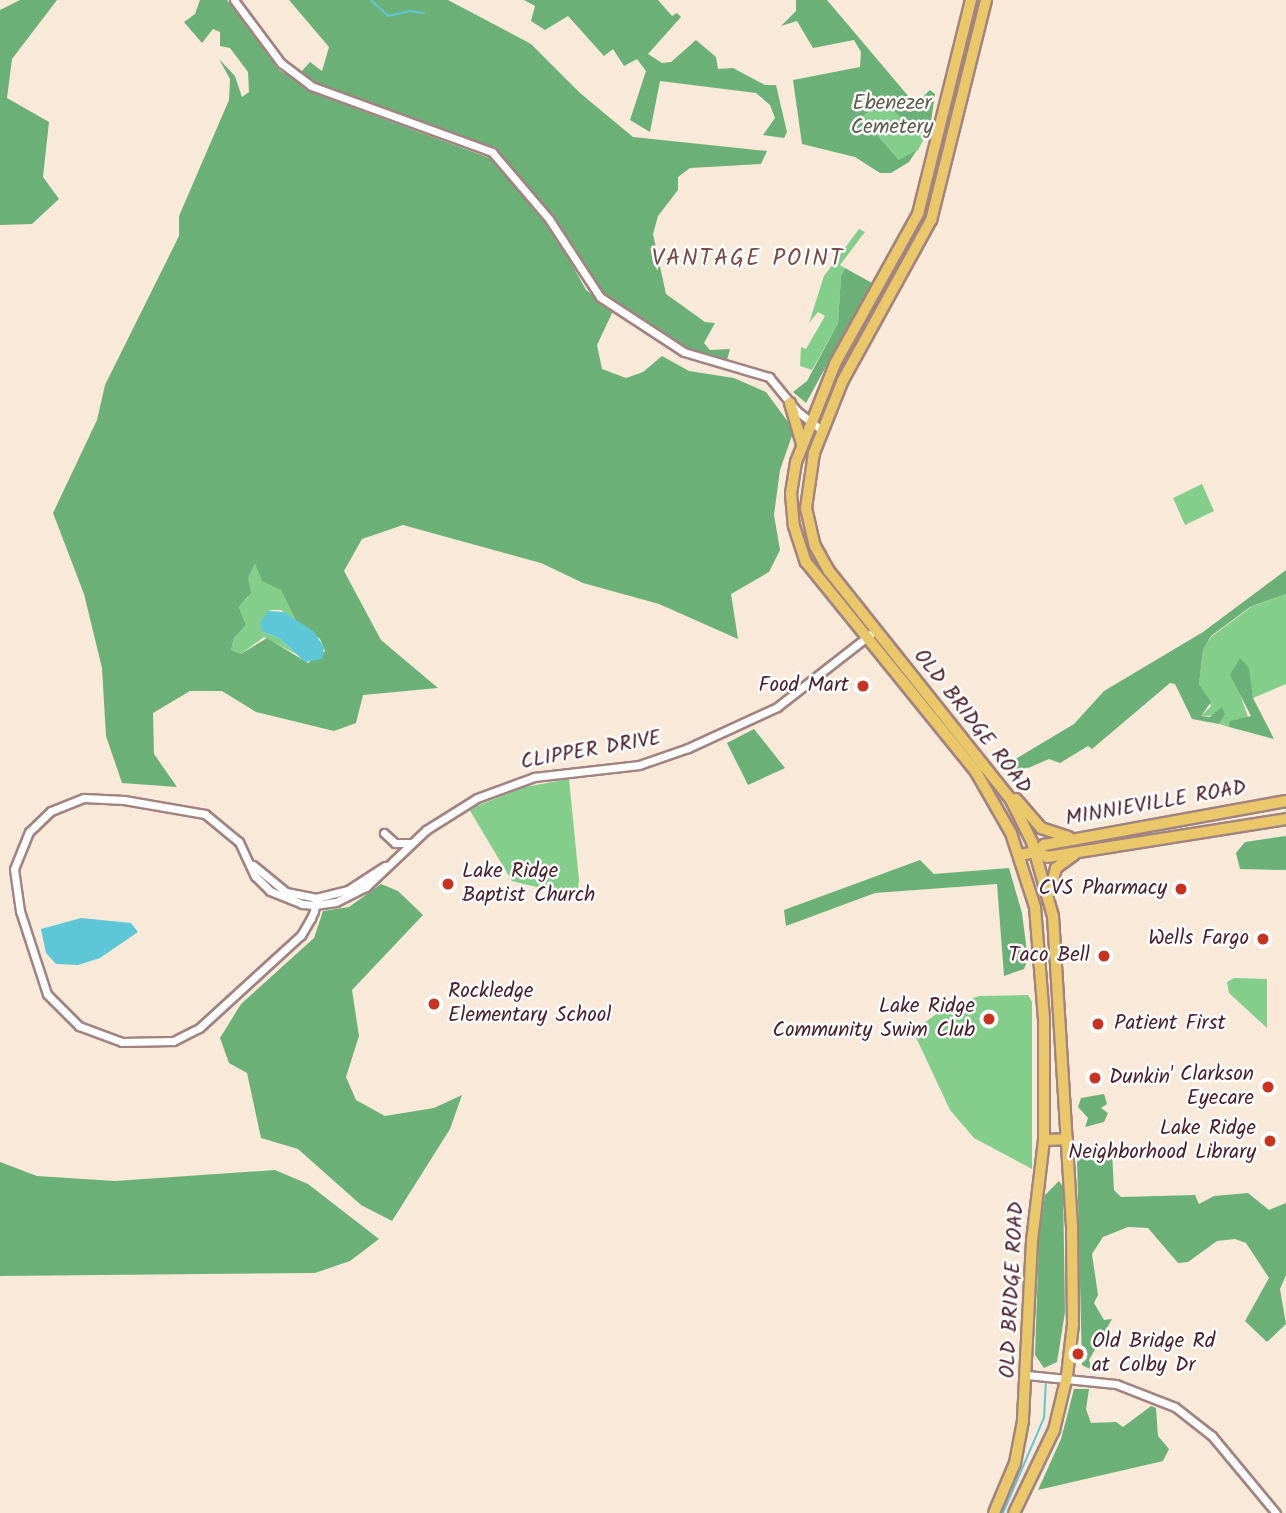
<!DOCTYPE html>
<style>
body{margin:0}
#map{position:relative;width:1286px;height:1513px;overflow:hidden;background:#f8e9d8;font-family:Kalam,sans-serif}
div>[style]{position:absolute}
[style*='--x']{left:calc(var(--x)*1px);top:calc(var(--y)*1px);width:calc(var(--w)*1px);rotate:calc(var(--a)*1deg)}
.green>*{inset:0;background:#84ce8b}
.forest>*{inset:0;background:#6bb177}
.water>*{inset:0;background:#5dc7d8}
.stream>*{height:2px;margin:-1px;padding:0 1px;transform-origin:1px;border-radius:1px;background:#5dc7d8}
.roads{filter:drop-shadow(2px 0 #a18482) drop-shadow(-2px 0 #a18482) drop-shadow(0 2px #a18482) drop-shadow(0 -2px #a18482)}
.tertiary>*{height:7px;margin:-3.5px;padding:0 3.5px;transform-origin:3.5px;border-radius:3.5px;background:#fff}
.primary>*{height:10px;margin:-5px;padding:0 5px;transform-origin:5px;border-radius:5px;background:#eac769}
.dots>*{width:19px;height:19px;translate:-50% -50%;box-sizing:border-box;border:4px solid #fff;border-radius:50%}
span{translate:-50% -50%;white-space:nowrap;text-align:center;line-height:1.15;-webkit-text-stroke:5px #fff;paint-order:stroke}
.park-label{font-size:21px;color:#5e5c4d}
.poi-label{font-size:21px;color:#4a1f2b}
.right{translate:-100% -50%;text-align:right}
.left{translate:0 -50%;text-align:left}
.street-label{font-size:21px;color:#4a1f2b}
.neighbourhood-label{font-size:23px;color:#784b47;letter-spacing:2px}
</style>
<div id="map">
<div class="green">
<i style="clip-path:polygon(891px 78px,931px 126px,918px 150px,901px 162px,861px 118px)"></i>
<i style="clip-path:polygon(859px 229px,865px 232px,840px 265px,845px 268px,841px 276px,838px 323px,812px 370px,800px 366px,801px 347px,806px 349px,825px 316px,818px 312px,809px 323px,824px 276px)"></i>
<i style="clip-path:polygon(1202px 484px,1214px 511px,1185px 525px,1173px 498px)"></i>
<i style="clip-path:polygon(255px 562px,281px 590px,296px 621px,281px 610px,270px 610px,263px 632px,279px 638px,296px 654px,264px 637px,241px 654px,231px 650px,234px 638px,246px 625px,239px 607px,248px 597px,248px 577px)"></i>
<i style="clip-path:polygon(1286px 594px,1286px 684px,1253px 698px,1250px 679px,1236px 663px,1235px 680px,1249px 720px,1237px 719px,1229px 727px,1219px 724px,1225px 715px,1201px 716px,1211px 706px,1199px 684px,1203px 650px,1211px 637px,1251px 607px)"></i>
<i style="clip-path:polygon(569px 779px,579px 880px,577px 897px,512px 881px,469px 809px,525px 787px)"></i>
<i style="clip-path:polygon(1234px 978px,1267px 979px,1267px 1028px,1229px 993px,1227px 982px)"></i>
<i style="clip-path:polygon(1028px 995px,1032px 1002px,1032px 1169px,974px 1138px,950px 1110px,913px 1031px,942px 1010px,979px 996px)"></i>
</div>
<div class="forest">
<i style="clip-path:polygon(20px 0,57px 0,12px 59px,7px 98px,49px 122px,43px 177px,59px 199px,32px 224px,0 225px,0 10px)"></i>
<i style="clip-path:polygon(evenodd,200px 0,227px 0,279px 70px,316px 94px,495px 160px,555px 234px,586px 290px,613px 311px,597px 345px,602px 369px,626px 378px,643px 372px,662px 356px,689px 371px,734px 378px,766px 392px,794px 430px,780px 470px,774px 515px,780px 550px,769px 572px,731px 594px,738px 639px,659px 604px,583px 583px,541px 563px,403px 525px,362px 539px,344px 571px,381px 640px,438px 688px,363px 695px,356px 723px,334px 731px,256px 712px,222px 691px,190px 691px,153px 713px,154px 754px,177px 787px,122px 783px,106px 736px,102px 668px,84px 594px,53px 513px,97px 420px,105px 385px,179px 236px,179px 216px,229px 100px,230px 79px,219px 59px,235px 76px,242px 97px,249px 92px,248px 72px,230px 48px,220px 46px,220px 32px,213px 29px,202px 43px,184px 22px,195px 14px,200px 0,255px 563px,262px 581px,281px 590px,296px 621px,320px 639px,325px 651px,308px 663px,267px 638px,241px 654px,231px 650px,234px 638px,246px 625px,239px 607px,251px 593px,248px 578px,255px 563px)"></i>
<i style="clip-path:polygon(289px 0,448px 0,531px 44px,580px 93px,633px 137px,767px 151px,761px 164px,690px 168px,678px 177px,678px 190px,658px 216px,653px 234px,666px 294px,705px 322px,715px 323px,704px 343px,710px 350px,730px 349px,727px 360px,686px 348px,602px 293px,550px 213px,496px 149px,326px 87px,300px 73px,310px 62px,322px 71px,329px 47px)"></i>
<i style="clip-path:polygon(524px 0,658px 0,672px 16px,677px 13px,681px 17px,648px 54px,662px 63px,671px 62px,696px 40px,716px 57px,718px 69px,733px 68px,765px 85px,776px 85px,787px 132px,784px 138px,763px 135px,775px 118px,770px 105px,756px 93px,660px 81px,650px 132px,630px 120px,646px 71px,637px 59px,624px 66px,613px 49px,604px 56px,568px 16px,545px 30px,531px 21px,535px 6px)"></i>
<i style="clip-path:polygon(796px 0,827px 0,915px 104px,930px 90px,935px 94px,930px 128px,925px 134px,912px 130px,888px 104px,881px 103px,861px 117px,899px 160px,917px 150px,909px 162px,891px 173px,880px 173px,855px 157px,802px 144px,793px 80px,860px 67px,861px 52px,854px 40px,813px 48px,797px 21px,781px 26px,796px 11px)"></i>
<i style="clip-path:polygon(845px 268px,872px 283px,806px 403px,793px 392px,807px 381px,838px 323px,841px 276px)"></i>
<i style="clip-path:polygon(1286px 570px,1286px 594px,1250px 607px,1211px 636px,1203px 650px,1199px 684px,1211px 702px,1201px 716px,1210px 717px,1222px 707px,1225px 715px,1219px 724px,1192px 719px,1175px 684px,1170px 683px,1092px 749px,1088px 746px,1060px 763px,1049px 759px,1012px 775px,1004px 766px,1074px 724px,1104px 691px,1203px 632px)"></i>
<i style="clip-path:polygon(1240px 658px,1249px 668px,1253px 698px,1274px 739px,1229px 727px,1230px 721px,1251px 716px,1230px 675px)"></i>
<i style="clip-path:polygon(754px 729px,785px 768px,748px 785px,727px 743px)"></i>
<i style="clip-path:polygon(1286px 836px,1286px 870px,1240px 869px,1236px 853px,1245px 842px)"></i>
<i style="clip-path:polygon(920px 860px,934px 874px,1009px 868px,1022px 913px,1028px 959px,1024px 969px,1004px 976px,997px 884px,875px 893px,786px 926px,784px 910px)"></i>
<i style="clip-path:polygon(381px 884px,398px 891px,423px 915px,352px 990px,359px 1036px,346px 1077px,356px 1100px,385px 1116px,434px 1108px,462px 1095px,450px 1129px,392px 1221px,361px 1205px,298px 1149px,261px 1138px,247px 1073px,229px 1063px,220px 1038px,241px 1004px,314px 938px,323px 911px,349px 907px)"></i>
<i style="clip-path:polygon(1104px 1094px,1107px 1104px,1101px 1108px,1108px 1113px,1104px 1122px,1085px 1127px,1088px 1118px,1078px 1107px,1081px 1098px)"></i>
<i style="clip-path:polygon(1098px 1148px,1112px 1152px,1114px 1190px,1121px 1197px,1195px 1195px,1199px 1204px,1214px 1196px,1248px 1193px,1269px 1210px,1286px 1203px,1286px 1275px,1280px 1289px,1286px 1324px,1267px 1342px,1245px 1321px,1269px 1278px,1246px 1243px,1235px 1239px,1217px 1241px,1188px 1262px,1178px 1263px,1148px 1228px,1128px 1227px,1103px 1237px,1092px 1254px,1098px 1295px,1094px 1303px,1104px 1320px,1112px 1319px,1089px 1360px,1092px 1370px,1082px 1365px,1077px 1158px)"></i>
<i style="clip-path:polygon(0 1162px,37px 1176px,115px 1181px,275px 1170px,308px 1184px,379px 1239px,350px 1261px,315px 1273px,0 1276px)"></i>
<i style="clip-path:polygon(1059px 1181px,1063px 1187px,1065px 1312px,1057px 1362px,1044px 1368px,1035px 1355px,1039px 1238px,1045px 1195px)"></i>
<i style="clip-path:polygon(1074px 1389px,1089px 1389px,1086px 1409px,1091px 1423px,1116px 1422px,1123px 1427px,1151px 1406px,1156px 1408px,1158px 1436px,1169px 1449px,1163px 1461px,1038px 1490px,1061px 1439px)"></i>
</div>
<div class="water">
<i style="clip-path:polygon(268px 611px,284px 612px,313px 631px,324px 647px,322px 659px,305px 662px,279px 638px,263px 632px,260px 623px)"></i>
<i style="clip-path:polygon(81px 918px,131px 923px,138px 932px,100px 958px,78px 965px,56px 964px,46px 953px,41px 929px)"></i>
</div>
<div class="stream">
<i style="--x:371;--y:0;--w:23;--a:43"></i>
<i style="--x:388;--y:16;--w:23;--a:-13"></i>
<i style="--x:410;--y:11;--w:14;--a:8"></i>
<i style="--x:1003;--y:1513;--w:103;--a:-66.7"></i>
<i style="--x:1044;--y:1418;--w:34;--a:-87"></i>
</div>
<div class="roads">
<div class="tertiary">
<i style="--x:234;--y:0;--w:79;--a:53.3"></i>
<i style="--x:281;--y:63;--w:38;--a:37"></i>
<i style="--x:311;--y:86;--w:193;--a:20"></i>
<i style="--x:492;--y:152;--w:88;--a:49.6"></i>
<i style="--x:549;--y:219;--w:93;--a:56.8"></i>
<i style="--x:600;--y:297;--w:100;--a:33.2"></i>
<i style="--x:684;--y:352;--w:89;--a:16.4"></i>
<i style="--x:769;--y:377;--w:44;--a:50.5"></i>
<i style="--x:797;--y:411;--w:33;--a:38"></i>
<i style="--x:384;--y:833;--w:15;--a:42"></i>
<i style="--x:395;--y:843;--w:15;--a:0"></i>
<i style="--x:253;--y:865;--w:43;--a:39.3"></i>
<i style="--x:286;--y:892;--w:31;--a:11"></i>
<i style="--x:316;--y:898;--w:33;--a:-14"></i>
<i style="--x:348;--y:890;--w:44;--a:-33"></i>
<i style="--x:316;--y:898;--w:7;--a:98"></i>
<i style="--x:315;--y:905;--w:6;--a:99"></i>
<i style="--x:314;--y:911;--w:8;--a:113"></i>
<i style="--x:311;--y:918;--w:20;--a:120"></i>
<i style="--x:301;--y:935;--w:138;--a:137.6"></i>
<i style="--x:199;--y:1028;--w:29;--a:153"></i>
<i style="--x:173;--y:1041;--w:51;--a:178.9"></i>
<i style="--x:122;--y:1042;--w:46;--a:-159.6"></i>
<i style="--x:79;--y:1026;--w:45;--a:-135"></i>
<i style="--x:47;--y:994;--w:87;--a:-108"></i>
<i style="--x:20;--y:911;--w:42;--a:-98.1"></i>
<i style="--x:14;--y:869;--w:40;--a:-68"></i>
<i style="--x:29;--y:832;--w:30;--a:-44"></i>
<i style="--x:51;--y:811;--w:35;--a:-22"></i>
<i style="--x:84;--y:798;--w:40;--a:2.9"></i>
<i style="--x:124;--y:800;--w:82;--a:9.8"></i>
<i style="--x:205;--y:814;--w:44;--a:39.5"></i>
<i style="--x:239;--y:842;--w:38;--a:65"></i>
<i style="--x:255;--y:876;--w:21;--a:45"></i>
<i style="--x:270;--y:891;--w:35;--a:22"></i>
<i style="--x:302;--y:904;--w:13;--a:4"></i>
<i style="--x:315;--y:905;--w:21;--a:-8"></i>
<i style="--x:336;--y:902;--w:34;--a:-27"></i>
<i style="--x:366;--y:887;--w:83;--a:-43.5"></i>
<i style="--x:426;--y:830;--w:60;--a:-32.1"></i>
<i style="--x:477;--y:798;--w:61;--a:-20.2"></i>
<i style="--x:534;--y:777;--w:106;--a:-6.5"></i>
<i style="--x:639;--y:765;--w:52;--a:-19.1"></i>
<i style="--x:688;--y:748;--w:98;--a:-24.7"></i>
<i style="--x:777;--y:707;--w:125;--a:-37.9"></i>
<i style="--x:1027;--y:1375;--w:89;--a:5.8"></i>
<i style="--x:1116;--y:1384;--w:63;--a:21.3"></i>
<i style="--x:1175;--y:1407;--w:47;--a:38.1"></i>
<i style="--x:1212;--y:1436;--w:100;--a:50.3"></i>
</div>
<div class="primary">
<i style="--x:971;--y:0;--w:220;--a:103.9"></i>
<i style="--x:918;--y:214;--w:171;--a:119"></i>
<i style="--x:835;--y:364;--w:105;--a:111.7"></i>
<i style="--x:796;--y:462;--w:32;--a:99"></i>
<i style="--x:791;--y:494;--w:32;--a:85"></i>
<i style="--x:794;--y:526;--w:38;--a:72"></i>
<i style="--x:806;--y:562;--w:270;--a:51"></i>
<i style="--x:976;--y:772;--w:70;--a:60.2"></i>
<i style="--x:1011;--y:833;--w:78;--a:72"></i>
<i style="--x:1035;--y:907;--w:112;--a:85.4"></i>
<i style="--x:1044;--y:1019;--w:121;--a:90"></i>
<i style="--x:1044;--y:1140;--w:102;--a:96.8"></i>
<i style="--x:1032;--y:1241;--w:180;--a:92.9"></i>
<i style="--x:1023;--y:1421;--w:43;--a:100.8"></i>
<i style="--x:1015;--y:1463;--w:54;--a:112.8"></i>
<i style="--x:986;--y:0;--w:227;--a:104"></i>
<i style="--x:931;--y:220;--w:183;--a:118.8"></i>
<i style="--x:843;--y:380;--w:79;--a:111.7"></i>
<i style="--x:814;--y:453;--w:56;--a:98.3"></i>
<i style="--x:806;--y:508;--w:39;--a:77"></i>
<i style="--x:815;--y:546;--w:29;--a:61"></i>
<i style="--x:829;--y:571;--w:293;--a:51.5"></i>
<i style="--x:1011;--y:800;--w:47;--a:63.4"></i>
<i style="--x:1032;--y:842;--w:77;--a:74.2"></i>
<i style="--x:1053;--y:916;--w:315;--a:86.5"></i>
<i style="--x:1072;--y:1230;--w:94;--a:89.4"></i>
<i style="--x:1073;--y:1324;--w:52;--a:96.6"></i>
<i style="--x:1067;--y:1376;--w:56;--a:103.5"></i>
<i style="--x:1054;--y:1430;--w:92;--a:115.7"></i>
<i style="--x:790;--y:403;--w:43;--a:73.7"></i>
<i style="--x:1016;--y:799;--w:38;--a:49"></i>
<i style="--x:1041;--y:828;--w:29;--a:18"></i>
<i style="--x:1036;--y:852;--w:11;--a:-41"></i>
<i style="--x:1044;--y:845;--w:246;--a:-10.3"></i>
<i style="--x:1020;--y:855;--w:16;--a:-11"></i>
<i style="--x:1036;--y:852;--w:12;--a:24"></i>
<i style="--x:1047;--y:857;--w:242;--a:-9"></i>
<i style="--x:1050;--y:892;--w:25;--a:-76"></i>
<i style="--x:1056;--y:868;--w:22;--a:-36"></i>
<i style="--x:1044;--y:1140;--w:23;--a:-2"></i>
</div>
</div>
<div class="dots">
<i style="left:863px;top:686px;background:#c8321e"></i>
<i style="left:448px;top:884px;background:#c8321e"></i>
<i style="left:1181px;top:889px;background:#c8321e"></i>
<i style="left:1263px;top:939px;background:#c8321e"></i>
<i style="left:1104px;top:956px;background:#c8321e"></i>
<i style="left:434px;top:1004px;background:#c8321e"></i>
<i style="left:989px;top:1019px;background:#c8321e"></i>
<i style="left:1098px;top:1024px;background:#c8321e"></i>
<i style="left:1095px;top:1078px;background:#c8321e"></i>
<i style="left:1268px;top:1087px;background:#c8321e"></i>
<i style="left:1270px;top:1141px;background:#c8321e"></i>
<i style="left:1078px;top:1354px;background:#c8321e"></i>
</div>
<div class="park-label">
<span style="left:892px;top:116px">Ebenezer<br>Cemetery</span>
</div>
<div class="poi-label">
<span class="right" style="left:849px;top:686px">Food Mart</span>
<span class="left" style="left:462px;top:884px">Lake Ridge<br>Baptist Church</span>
<span class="right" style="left:1167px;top:889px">CVS Pharmacy</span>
<span class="right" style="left:1249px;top:939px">Wells Fargo</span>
<span class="right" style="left:1090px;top:956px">Taco Bell</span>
<span class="left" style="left:448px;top:1004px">Rockledge<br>Elementary School</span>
<span class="right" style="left:975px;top:1019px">Lake Ridge<br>Community Swim Club</span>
<span class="left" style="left:1114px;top:1024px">Patient First</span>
<span class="right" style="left:1254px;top:1087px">Clarkson<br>Eyecare</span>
<span class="left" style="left:1109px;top:1078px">Dunkin'</span>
<span class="right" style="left:1256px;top:1141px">Lake Ridge<br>Neighborhood Library</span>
<span class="left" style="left:1092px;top:1354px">Old Bridge Rd<br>at Colby Dr</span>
</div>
<div class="street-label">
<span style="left:972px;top:722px;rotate:52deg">OLD BRIDGE ROAD</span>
<span style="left:591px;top:751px;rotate:-10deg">CLIPPER DRIVE</span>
<span style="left:1156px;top:804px;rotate:-10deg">MINNIEVILLE ROAD</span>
<span style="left:1013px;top:1290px;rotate:-87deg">OLD BRIDGE ROAD</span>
</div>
<div class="neighbourhood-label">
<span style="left:748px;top:259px">VANTAGE POINT</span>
</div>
</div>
